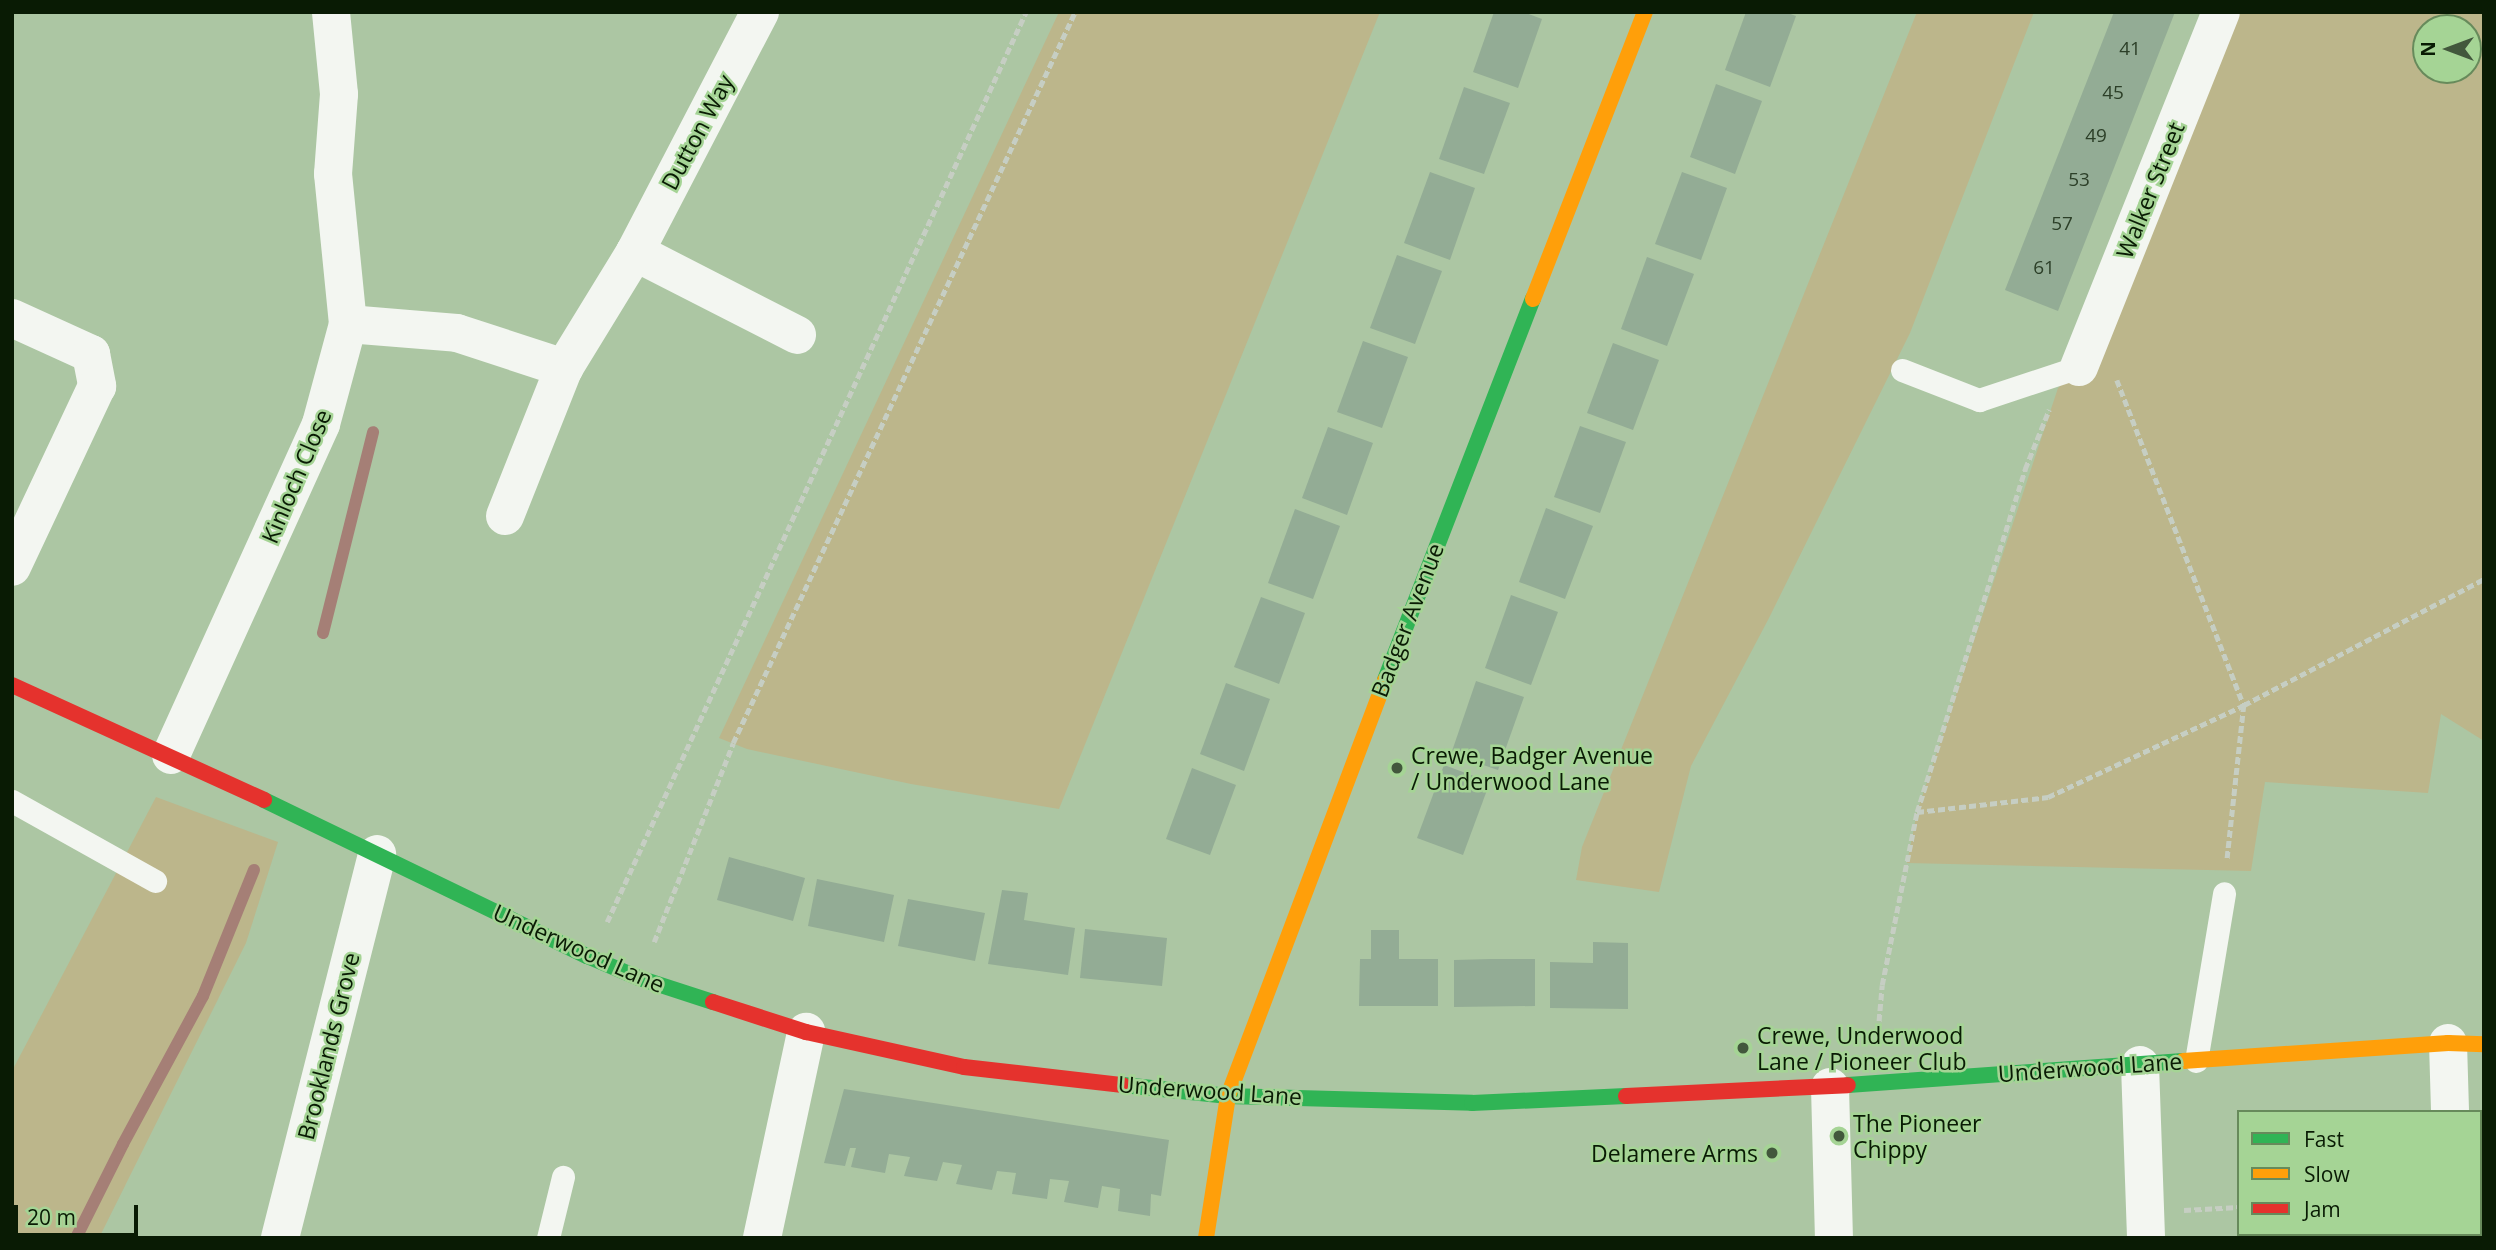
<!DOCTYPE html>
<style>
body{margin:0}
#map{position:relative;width:2496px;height:1250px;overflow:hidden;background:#acc6a3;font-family:"Open Sans",sans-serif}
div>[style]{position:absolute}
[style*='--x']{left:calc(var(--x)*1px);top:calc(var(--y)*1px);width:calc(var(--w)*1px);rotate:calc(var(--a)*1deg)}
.green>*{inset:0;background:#bcb68b}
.stream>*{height:12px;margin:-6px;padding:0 6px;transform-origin:6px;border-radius:6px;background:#a57f76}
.building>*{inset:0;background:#93ac95}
.path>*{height:4.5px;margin-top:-2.25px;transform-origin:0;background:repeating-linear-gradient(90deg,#c6cec3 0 7px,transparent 0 10.5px)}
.lane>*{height:23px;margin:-11.5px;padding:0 11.5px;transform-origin:11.5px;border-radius:11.5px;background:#f3f6f1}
.street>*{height:38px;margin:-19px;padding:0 19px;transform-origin:19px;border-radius:19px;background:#f3f6f1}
.fast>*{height:16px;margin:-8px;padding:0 8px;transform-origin:8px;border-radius:8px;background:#30b455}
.slow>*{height:16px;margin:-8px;padding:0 8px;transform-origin:8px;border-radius:8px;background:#ff9f0a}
.jam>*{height:16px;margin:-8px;padding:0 8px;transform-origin:8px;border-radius:8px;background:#e5322d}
.dots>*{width:19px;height:19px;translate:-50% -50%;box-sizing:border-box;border:4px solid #a5d495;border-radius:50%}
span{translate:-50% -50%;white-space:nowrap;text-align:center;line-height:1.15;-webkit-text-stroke:5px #a5d495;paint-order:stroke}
.number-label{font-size:19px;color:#2c3f28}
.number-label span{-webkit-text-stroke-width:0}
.street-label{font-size:23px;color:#091b04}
.poi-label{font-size:23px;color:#091b04}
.left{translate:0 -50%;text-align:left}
.right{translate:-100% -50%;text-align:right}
.frame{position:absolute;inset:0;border:14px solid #091b04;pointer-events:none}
.legend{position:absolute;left:2237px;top:1110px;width:245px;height:126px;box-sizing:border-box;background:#a5d495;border:2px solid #678a5b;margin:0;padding:9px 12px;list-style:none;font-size:21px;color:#091b04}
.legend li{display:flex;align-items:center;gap:14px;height:35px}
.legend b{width:35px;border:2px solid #678a5b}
.north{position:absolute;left:2412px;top:14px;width:70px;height:70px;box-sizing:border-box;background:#a5d495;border:2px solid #678a5b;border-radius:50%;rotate:270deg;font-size:19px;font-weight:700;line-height:28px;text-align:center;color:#091b04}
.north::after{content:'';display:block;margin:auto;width:24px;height:32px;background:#42573c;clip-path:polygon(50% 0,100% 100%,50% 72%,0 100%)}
.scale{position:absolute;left:14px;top:1205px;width:124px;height:32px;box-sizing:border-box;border:4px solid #091b04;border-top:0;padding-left:9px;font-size:21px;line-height:24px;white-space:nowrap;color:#091b04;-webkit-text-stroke:5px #a5d495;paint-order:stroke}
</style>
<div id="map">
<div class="green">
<i style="clip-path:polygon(1059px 12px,1380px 12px,1059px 809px,911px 784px,747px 749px,719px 738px)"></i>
<i style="clip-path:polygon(1917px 12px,2034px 12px,1910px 333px,1769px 618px,1691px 766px,1659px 892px,1576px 880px,1582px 847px)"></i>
<i style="clip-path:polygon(evenodd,2221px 12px,2484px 12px,2484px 741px,2441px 714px,2428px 793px,2265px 782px,2251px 871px,1907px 863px,1917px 812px,2058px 388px,2079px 367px,2221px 12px,2426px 28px,2468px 28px,2468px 70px,2426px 70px,2426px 28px)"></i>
<i style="clip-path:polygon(156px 797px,278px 842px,246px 943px,99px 1238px,12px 1238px,12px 1071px)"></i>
</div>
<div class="stream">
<i style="--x:323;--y:633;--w:207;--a:-76"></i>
<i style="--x:76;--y:1238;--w:105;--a:-63.4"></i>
<i style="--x:123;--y:1144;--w:168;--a:-61.6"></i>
<i style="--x:203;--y:996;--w:136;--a:-68"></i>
</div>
<div class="building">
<i style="clip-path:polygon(1494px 12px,1523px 12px,1542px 19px,1518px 88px,1473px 72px)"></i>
<i style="clip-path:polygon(1746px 12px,1785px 12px,1796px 16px,1770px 87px,1725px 70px)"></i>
<i style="clip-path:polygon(2114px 12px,2175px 12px,2058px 311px,2005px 290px)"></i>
<i style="clip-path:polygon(1716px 84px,1762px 101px,1735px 174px,1690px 157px)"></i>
<i style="clip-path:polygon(1464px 87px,1510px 103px,1484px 174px,1439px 159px)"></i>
<i style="clip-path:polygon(1430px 172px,1475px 188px,1450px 260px,1404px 243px)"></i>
<i style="clip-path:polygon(1682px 172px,1727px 188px,1701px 260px,1655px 244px)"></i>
<i style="clip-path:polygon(1397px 255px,1442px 271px,1415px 344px,1370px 328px)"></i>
<i style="clip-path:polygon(1647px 257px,1694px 274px,1667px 346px,1621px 329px)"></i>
<i style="clip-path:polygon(1363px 341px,1408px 357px,1382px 428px,1337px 412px)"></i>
<i style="clip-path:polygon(1613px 343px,1659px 360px,1633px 430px,1587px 413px)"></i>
<i style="clip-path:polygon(1580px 426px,1626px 442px,1600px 513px,1554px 497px)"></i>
<i style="clip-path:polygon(1328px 427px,1373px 443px,1347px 515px,1302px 498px)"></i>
<i style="clip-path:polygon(1546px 508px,1593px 526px,1565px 599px,1519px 582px)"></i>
<i style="clip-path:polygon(1295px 509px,1340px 526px,1313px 599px,1268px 583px)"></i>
<i style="clip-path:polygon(1511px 595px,1558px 612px,1531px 685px,1485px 668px)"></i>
<i style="clip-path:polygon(1261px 597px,1305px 613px,1279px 684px,1234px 667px)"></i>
<i style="clip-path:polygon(1476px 681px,1524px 697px,1498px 770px,1451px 754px)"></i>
<i style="clip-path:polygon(1226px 683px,1270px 699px,1244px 771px,1200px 754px)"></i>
<i style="clip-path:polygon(1444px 765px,1490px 782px,1463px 855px,1417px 838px)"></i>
<i style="clip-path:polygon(1192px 768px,1236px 785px,1210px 855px,1166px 839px)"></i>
<i style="clip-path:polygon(729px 857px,805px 878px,793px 921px,717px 900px)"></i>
<i style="clip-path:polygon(817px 879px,894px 895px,884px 942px,808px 926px)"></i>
<i style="clip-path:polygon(1002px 890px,1028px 893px,1024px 920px,1075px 928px,1068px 975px,988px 964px)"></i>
<i style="clip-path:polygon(908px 899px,985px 913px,975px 961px,898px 946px)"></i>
<i style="clip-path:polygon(1085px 929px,1167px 938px,1162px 986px,1080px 978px)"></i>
<i style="clip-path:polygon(1371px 930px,1399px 930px,1399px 959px,1438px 959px,1438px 1006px,1359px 1006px,1360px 959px,1371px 959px)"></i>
<i style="clip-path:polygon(1593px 942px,1628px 943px,1628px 1009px,1550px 1008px,1550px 962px,1593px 963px)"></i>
<i style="clip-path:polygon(1491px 959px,1535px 959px,1535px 1006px,1454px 1007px,1454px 960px)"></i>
<i style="clip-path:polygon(844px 1089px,1169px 1140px,1161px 1196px,1151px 1194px,1150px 1216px,1118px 1211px,1120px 1189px,1102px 1186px,1098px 1208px,1064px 1202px,1069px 1181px,1050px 1179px,1047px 1199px,1012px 1194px,1016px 1173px,997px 1171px,992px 1190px,956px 1184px,962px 1165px,943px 1162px,937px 1181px,904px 1176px,910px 1157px,889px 1154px,885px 1173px,851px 1167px,856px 1148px,850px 1148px,845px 1166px,824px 1163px)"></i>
</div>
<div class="path">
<i style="--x:2117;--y:380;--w:349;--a:68.7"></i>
<i style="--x:2244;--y:705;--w:157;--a:96.2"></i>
<i style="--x:1917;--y:812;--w:132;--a:-6.5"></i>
<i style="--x:2048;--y:797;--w:217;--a:-25.1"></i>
<i style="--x:2244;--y:705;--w:271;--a:-27.7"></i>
<i style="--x:607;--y:922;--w:1002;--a:-65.28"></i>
<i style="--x:654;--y:942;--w:214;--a:-68.3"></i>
<i style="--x:733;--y:743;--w:807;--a:-64.93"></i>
<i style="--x:1877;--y:1042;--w:57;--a:-85"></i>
<i style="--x:1882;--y:985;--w:177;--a:-78.6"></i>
<i style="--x:1917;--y:812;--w:360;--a:-72.5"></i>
<i style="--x:2025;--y:469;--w:64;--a:-67.9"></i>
<i style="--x:2184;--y:1210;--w:55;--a:-3.1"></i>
<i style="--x:2296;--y:1234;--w:4;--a:76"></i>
</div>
<div class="lane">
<i style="--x:1902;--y:370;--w:83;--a:21.3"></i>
<i style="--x:1979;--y:400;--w:105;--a:-18.3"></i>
<i style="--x:12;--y:801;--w:164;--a:29.2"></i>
<i style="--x:2196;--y:1061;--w:170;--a:-80.5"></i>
<i style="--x:548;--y:1238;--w:63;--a:-76.2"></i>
</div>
<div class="street">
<i style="--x:635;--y:252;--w:182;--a:27.1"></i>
<i style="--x:12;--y:318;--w:87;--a:24.5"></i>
<i style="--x:91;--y:354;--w:33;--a:79"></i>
<i style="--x:97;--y:386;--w:200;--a:115.2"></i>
<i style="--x:348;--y:324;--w:109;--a:4.7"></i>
<i style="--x:457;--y:333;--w:113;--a:18.1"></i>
<i style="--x:564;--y:368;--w:136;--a:-58.5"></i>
<i style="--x:635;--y:252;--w:271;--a:-62.5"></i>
<i style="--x:2079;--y:367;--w:382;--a:-68.2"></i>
<i style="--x:505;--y:516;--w:159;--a:-68.3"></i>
<i style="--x:171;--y:755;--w:363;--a:-65.6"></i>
<i style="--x:321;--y:424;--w:104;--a:-74.9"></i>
<i style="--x:348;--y:324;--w:151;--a:-95.7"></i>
<i style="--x:333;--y:174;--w:80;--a:-85.7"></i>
<i style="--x:339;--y:94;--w:82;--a:-95.6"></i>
<i style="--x:2448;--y:1043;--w:69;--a:88.3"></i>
<i style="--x:2140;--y:1065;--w:173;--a:88"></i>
<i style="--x:1830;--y:1087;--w:151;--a:88.5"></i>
<i style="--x:2455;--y:1234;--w:4;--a:90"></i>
<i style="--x:280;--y:1238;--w:396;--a:-75.8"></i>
<i style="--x:762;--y:1238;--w:211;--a:-77.9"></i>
</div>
<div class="fast">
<i style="--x:1385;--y:680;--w:409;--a:-68.8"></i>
<i style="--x:264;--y:800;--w:359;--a:25.8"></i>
<i style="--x:587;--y:956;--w:56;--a:22.9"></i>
<i style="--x:639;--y:978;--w:78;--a:18"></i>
<i style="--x:1123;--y:1085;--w:106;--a:6"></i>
<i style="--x:1228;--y:1096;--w:244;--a:1.6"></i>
<i style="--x:1472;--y:1103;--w:154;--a:-2.6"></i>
<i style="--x:1848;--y:1085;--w:336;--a:-4.1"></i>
</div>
<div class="slow">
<i style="--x:1533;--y:299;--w:308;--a:-68.7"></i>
<i style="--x:2183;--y:1061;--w:266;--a:-3.9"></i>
<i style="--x:2448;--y:1043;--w:36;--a:2"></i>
<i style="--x:1206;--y:1238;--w:144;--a:-81.2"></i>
<i style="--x:1228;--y:1096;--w:445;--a:-69.3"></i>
</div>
<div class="jam">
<i style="--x:12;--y:685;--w:277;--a:24.5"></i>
<i style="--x:713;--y:1002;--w:98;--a:17.9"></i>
<i style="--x:806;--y:1032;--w:162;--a:12.5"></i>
<i style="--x:964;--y:1067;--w:160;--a:6.5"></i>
<i style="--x:1626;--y:1096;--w:222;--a:-2.8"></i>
</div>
<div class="dots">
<i style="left:1397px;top:768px;background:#42573c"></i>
<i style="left:1743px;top:1048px;background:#42573c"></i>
<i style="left:1839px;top:1136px;background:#42573c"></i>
<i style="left:1772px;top:1153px;background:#42573c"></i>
</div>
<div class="number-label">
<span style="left:2130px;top:49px">41</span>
<span style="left:2113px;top:93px">45</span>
<span style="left:2096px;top:136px">49</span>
<span style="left:2079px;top:180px">53</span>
<span style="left:2062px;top:224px">57</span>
<span style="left:2044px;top:268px">61</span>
</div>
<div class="street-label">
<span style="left:697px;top:132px;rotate:-62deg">Dutton Way</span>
<span style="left:2150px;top:190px;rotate:-68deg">Walker Street</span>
<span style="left:296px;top:476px;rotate:-67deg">Kinloch Close</span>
<span style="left:1407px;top:620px;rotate:-69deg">Badger Avenue</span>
<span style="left:579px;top:948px;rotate:24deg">Underwood Lane</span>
<span style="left:328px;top:1046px;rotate:-76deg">Brooklands Grove</span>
<span style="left:2090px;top:1067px;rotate:-4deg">Underwood Lane</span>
<span style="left:1210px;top:1090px;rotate:4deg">Underwood Lane</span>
</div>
<div class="poi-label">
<span class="left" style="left:1411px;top:768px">Crewe, Badger Avenue<br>/ Underwood Lane</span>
<span class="left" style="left:1757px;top:1048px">Crewe, Underwood<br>Lane / Pioneer Club</span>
<span class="left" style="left:1853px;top:1136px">The Pioneer<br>Chippy</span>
<span class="right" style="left:1758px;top:1153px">Delamere Arms</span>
</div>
<div class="frame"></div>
<ul class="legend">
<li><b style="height:9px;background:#30b455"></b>Fast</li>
<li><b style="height:9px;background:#ff9f0a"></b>Slow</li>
<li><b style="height:9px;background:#e5322d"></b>Jam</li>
</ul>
<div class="north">N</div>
<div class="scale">20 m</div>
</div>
